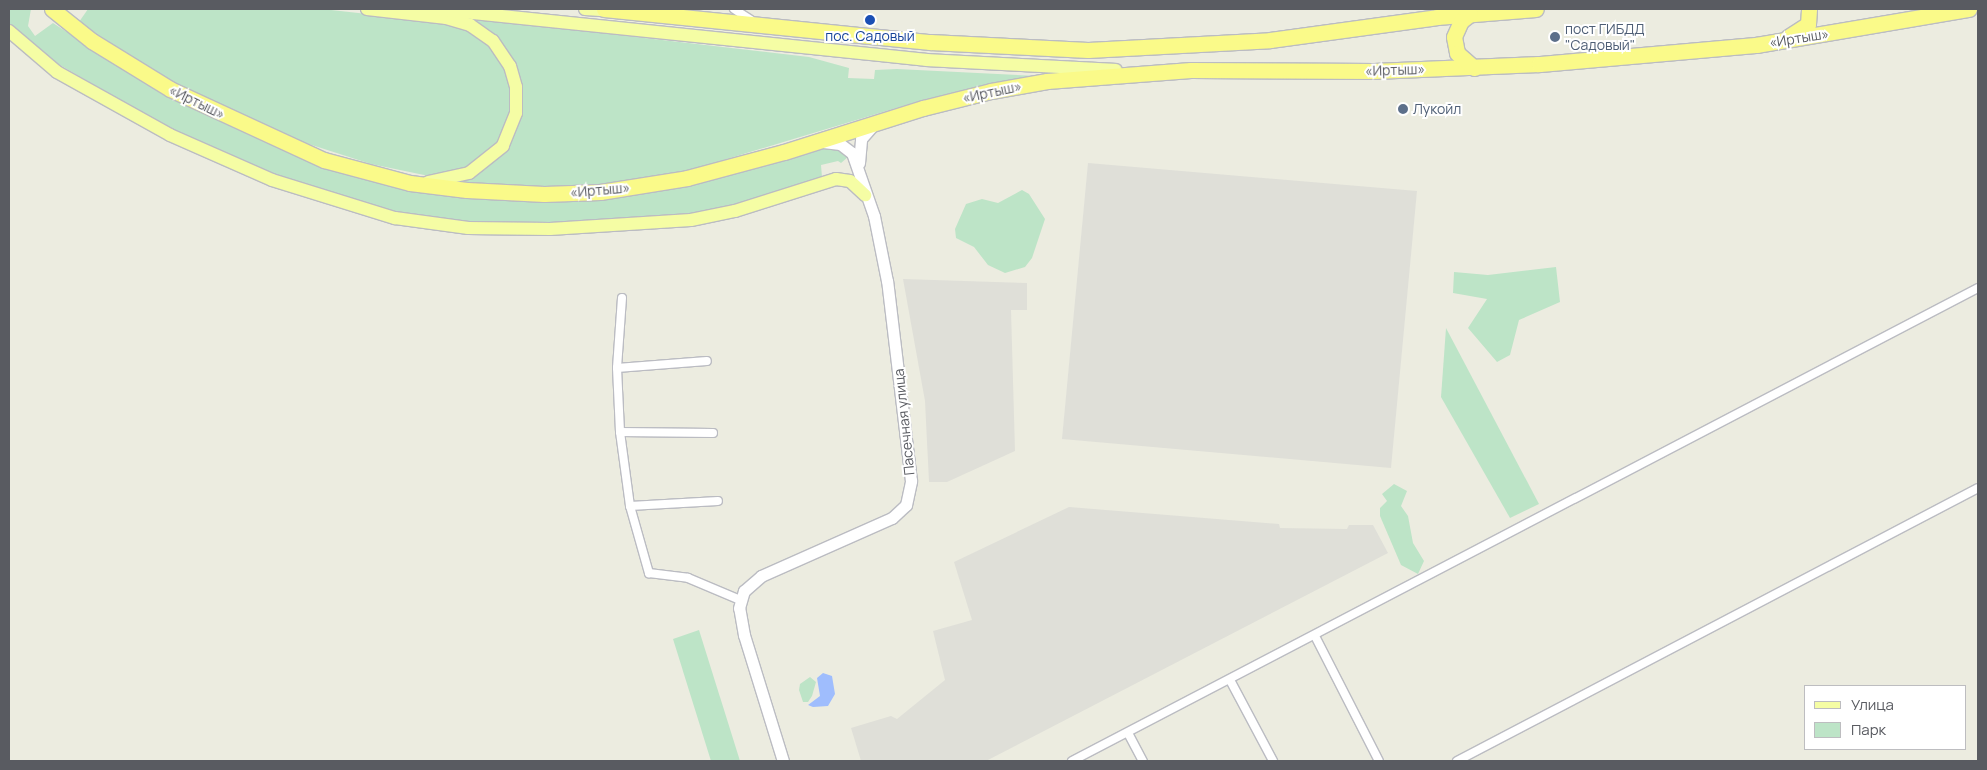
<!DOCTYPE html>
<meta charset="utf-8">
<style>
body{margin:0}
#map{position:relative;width:1987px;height:770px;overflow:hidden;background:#ecece0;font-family:Manrope,sans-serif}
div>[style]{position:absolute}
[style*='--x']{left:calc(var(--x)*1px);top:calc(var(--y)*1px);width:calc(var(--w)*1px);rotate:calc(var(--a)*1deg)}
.industrial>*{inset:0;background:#dfdfd8}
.green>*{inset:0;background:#bde4c7}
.water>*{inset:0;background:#9fbdfd}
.roads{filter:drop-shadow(1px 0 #bbbcc2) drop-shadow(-1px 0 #bbbcc2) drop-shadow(0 1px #bbbcc2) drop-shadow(0 -1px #bbbcc2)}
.street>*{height:8px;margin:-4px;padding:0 4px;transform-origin:4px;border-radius:4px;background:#fff}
.secondary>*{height:11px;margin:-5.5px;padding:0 5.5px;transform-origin:5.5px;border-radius:5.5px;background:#fff}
.primary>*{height:12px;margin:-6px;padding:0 6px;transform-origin:6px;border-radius:6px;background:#f5fda4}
.highway>*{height:15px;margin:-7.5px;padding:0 7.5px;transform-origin:7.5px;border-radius:7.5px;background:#fafa89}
.dots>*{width:14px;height:14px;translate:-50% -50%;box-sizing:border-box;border:2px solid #fff;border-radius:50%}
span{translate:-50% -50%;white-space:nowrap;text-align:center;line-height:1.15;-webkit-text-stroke:4px #fff;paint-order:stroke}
.service-label{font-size:14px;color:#4e5e75}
.left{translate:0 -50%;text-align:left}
.transit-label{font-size:14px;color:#164399}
.street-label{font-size:14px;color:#595b61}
.frame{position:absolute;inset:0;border:10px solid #595b61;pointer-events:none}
.legend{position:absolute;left:1804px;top:685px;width:162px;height:65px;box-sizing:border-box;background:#fff;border:1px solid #bdbdc0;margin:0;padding:6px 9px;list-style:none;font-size:15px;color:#595b61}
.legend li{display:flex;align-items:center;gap:10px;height:25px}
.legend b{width:25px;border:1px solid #bdbdc0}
</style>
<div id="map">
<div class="industrial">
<i style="clip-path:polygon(1088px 163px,1417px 191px,1391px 468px,1062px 439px)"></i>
<i style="clip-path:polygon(903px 279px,1027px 283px,1027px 310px,1011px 310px,1015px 451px,947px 482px,929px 482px,925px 401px)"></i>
<i style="clip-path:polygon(1069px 507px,1279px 524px,1280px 528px,1347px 529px,1349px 525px,1373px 525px,1388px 553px,986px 761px,861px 761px,851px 728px,891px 716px,897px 719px,945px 680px,933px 631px,972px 620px,954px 562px)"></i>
</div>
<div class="green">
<i style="clip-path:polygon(9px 9px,31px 9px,28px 26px,35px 36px,53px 23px,165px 96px,288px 153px,325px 167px,470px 197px,688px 183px,723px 176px,824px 146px,838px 148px,848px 157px,841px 163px,838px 161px,821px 165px,822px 177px,712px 212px,667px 218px,518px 224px,472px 223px,395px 212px,273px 176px,174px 131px,46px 57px,9px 23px)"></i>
<i style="clip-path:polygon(88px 9px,322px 9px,449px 23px,467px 28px,491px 46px,508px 75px,512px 113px,497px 147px,472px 166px,429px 176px,371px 164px,293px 139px,158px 75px,79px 22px)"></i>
<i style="clip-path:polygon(470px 18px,809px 57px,849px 68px,848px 78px,874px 79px,875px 70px,897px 69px,1038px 76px,926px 99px,684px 172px,632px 182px,561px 188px,456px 183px,482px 171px,502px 154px,522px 109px,522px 93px,515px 62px,491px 31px)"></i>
<i style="clip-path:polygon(1022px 190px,1029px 194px,1045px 219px,1032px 258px,1025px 267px,1005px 273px,988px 265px,974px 247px,956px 238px,955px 229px,966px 204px,982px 199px,998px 203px)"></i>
<i style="clip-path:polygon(1556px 267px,1560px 302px,1519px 320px,1510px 355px,1497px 362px,1468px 328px,1487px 299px,1453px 293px,1454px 272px,1488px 275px)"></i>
<i style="clip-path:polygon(1446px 328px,1539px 504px,1510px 518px,1441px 397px)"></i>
<i style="clip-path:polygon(1394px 484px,1407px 491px,1401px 506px,1408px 516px,1413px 543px,1424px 561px,1418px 574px,1401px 565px,1380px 516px,1380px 508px,1387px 501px,1382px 494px)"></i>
<i style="clip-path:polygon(699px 630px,740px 761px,711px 761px,673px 639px)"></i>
<i style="clip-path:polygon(810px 677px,816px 682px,812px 696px,808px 702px,803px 702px,799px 690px,800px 684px)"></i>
</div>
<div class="water">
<i style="clip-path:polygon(823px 673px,832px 676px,835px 694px,828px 706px,813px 707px,808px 705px,820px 696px,817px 678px)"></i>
</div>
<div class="roads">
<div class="street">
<i style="--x:734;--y:9;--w:20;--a:33"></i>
<i style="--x:622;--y:298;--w:70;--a:94.1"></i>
<i style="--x:617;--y:368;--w:64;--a:87.3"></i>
<i style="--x:620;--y:432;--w:75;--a:82.3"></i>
<i style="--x:630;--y:506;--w:70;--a:74.2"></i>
<i style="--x:649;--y:573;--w:39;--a:7"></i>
<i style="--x:688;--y:578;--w:56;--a:22.9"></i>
<i style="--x:617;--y:368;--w:90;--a:-4.4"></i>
<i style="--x:620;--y:432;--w:93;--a:0.6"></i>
<i style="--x:630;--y:506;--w:88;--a:-3.3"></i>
<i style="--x:1315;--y:636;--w:140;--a:62.9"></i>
<i style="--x:1230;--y:680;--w:92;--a:62"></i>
<i style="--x:1128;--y:733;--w:32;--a:62"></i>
<i style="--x:1072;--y:761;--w:1022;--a:-27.57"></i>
<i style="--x:1457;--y:761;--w:588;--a:-27.65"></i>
</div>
<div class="secondary">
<i style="--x:859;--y:163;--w:24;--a:-85"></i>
<i style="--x:861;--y:139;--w:18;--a:-49"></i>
<i style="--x:783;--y:761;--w:132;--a:-107.2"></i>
<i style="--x:744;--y:635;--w:27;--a:-100"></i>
<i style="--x:739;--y:608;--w:18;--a:-74"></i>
<i style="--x:744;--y:591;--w:23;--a:-41"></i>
<i style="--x:761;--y:576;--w:143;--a:-23.9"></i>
<i style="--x:892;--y:518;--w:19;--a:-43"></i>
<i style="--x:906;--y:505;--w:25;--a:-78"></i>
<i style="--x:911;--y:481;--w:201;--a:-96.8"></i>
<i style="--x:887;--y:281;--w:66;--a:-101.3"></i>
<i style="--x:874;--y:216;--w:67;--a:-109.2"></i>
<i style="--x:852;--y:153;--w:15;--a:-143"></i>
<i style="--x:840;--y:144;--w:17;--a:-173"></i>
</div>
<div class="primary">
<i style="--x:367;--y:9;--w:80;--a:6.5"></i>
<i style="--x:446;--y:18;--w:25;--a:16"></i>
<i style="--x:470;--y:25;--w:28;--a:35"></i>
<i style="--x:493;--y:41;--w:30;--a:56"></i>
<i style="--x:510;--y:66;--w:22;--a:74"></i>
<i style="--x:516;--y:87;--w:26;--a:90"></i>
<i style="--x:516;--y:113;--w:35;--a:112"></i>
<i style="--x:503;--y:146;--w:43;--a:141.5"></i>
<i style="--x:469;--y:173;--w:42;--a:167.6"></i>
<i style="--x:434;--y:9;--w:496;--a:5.9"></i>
<i style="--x:927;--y:60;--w:189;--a:3"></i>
<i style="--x:585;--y:9;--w:27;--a:4"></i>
<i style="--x:9;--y:31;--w:63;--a:40.5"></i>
<i style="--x:57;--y:72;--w:129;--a:29.1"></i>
<i style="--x:170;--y:135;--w:111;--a:23.8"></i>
<i style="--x:272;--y:180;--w:129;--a:17.2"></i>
<i style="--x:395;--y:218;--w:74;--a:7.8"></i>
<i style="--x:468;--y:228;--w:82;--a:0.7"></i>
<i style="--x:550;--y:229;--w:141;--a:-3.7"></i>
<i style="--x:691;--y:220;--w:45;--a:-11.6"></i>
<i style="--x:735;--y:211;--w:106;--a:-17.6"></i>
<i style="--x:836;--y:179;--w:14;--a:8"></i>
<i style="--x:850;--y:181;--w:21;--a:43"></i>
</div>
<div class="highway">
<i style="--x:52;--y:9;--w:51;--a:38.7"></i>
<i style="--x:92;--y:41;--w:92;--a:31.6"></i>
<i style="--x:170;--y:89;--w:170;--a:24.8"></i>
<i style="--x:324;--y:160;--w:89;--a:15"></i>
<i style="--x:410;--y:183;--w:57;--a:7"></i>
<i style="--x:467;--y:190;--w:77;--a:3"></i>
<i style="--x:544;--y:194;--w:56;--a:-2"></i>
<i style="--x:600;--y:192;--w:88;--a:-9.1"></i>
<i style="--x:687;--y:178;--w:100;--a:-15"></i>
<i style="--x:784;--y:152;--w:146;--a:-17.6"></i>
<i style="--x:923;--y:108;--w:70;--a:-14"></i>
<i style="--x:991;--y:91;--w:57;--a:-10.1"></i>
<i style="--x:1047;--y:81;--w:144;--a:-4.4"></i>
<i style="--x:1191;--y:70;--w:183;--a:0.3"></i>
<i style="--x:1374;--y:71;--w:165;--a:-2.4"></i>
<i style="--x:1539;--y:64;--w:218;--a:-5"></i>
<i style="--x:1756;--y:45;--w:216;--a:-9.6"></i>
<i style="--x:604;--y:9;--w:328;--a:5.8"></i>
<i style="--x:930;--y:42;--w:158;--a:2.9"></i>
<i style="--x:1088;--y:50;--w:182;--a:-3.1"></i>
<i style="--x:1270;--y:40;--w:169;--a:-7.8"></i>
<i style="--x:1437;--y:17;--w:99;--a:-4.6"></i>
<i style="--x:1470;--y:14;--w:11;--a:142"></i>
<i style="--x:1461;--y:21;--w:17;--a:114"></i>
<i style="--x:1454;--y:37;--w:16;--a:79"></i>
<i style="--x:1457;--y:53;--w:23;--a:41"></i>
<i style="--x:1788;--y:37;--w:24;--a:-33"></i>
<i style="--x:1808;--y:24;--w:15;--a:-86"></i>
</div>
</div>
<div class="dots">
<i style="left:870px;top:20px;background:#1a4fb4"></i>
<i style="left:1555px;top:37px;background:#5c6f8a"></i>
<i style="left:1403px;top:109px;background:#5c6f8a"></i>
</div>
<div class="service-label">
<span class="left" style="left:1565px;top:37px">пост ГИБДД<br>"Садовый"</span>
<span class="left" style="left:1413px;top:109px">Лукойл</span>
</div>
<div class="transit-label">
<span style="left:870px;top:36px">пос. Садовый</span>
</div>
<div class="street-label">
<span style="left:1799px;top:38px;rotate:-9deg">«Иртыш»</span>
<span style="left:1395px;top:70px;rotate:-2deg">«Иртыш»</span>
<span style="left:992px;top:92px;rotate:-12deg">«Иртыш»</span>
<span style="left:197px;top:102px;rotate:26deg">«Иртыш»</span>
<span style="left:600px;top:190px;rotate:-5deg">«Иртыш»</span>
<span style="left:904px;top:422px;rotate:-96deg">Пасечная улица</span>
</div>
<div class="frame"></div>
<ul class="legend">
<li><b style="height:6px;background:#f5fda4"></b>Улица</li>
<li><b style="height:14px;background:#bde4c7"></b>Парк</li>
</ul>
</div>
